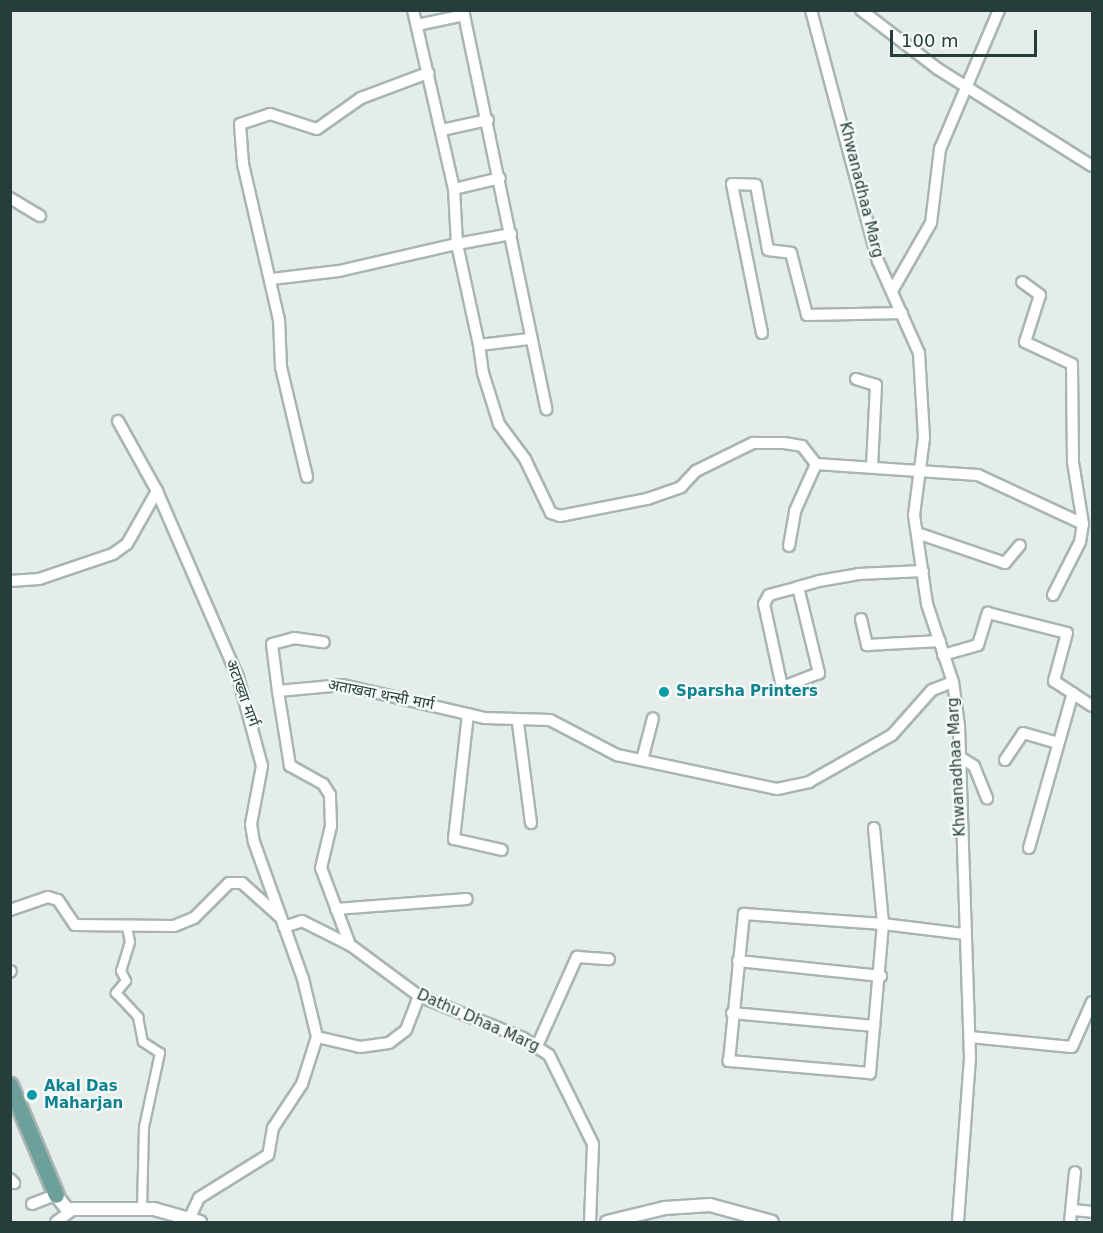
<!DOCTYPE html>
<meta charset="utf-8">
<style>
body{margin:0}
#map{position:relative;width:1103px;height:1233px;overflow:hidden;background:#e5edeb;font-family:"DejaVu Sans","Noto Sans Devanagari",sans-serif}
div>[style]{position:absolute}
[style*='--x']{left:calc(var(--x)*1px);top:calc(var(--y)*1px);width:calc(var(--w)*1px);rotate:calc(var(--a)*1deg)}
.roads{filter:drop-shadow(2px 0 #a8b5b3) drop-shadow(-2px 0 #a8b5b3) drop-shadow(0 2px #a8b5b3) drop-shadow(0 -2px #a8b5b3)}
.pedestrian>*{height:8px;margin:-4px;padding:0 4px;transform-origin:4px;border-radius:4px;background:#fff}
.minor>*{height:10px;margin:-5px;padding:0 5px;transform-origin:5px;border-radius:5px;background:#fff}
.tertiary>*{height:12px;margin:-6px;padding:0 6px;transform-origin:6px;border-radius:6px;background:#fff}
.primary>*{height:15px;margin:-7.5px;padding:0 7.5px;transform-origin:7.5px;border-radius:7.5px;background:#6da09b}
.dots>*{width:16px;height:16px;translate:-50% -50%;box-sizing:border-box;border:3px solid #f5faf8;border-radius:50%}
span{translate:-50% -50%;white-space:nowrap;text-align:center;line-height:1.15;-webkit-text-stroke:4.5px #f5faf8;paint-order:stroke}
.street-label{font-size:15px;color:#253e3c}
.culture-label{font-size:15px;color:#0d838f;font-weight:700}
.left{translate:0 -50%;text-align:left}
.frame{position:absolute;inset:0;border:12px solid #253e3c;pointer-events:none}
.scale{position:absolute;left:890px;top:30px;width:147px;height:27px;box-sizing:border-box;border:3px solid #253e3c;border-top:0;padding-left:8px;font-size:18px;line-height:21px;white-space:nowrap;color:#253e3c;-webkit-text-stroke:4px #f5faf8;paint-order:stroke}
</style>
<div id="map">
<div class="roads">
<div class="pedestrian">
<i style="--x:127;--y:927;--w:15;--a:79"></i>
<i style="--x:130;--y:942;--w:30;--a:107"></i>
<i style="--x:121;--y:971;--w:11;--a:63"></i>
<i style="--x:126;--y:981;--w:16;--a:130"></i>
<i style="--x:116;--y:993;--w:33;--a:47"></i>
<i style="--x:138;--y:1017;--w:25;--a:79"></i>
<i style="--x:143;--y:1042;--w:20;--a:33"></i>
<i style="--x:160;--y:1053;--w:76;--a:102.2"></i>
<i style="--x:144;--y:1127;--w:83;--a:91.4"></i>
</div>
<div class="minor">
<i style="--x:463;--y:10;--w:408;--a:78.2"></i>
<i style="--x:811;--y:10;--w:260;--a:75.1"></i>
<i style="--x:878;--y:261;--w:101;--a:66"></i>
<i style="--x:919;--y:353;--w:85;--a:86.6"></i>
<i style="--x:924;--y:438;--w:78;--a:97.4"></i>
<i style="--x:914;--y:515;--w:90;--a:81.7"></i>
<i style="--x:927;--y:604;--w:82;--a:71.6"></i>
<i style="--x:953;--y:682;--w:44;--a:82.2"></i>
<i style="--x:959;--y:726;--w:332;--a:88.1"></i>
<i style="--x:970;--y:1058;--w:164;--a:94.2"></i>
<i style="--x:861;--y:10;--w:97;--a:37.5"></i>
<i style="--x:938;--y:69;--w:182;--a:32.2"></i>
<i style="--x:417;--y:25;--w:48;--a:-12"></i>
<i style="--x:442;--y:130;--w:47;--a:-12.3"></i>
<i style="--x:454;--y:189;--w:47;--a:-13.4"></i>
<i style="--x:10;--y:198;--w:35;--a:31"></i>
<i style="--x:272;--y:279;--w:67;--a:-6.8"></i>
<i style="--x:339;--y:271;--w:121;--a:-12.9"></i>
<i style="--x:457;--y:244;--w:55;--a:-93.1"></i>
<i style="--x:454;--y:189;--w:184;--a:-102.9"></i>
<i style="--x:892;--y:291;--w:78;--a:-60.2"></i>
<i style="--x:931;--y:223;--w:75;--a:-83.1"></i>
<i style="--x:940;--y:149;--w:151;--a:-67"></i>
<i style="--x:762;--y:333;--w:152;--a:-101.4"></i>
<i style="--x:732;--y:184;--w:24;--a:2"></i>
<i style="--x:756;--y:185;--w:66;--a:79.5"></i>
<i style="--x:768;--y:250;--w:23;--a:7"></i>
<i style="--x:791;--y:253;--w:64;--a:75.5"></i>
<i style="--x:807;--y:315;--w:95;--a:-1.2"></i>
<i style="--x:529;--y:339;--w:50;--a:173.2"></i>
<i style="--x:479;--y:345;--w:28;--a:82"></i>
<i style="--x:483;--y:373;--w:53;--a:72.6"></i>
<i style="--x:499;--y:424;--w:44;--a:53.4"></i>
<i style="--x:525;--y:459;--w:60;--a:64.3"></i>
<i style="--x:551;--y:513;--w:9;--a:18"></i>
<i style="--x:560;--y:516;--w:89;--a:-11.1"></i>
<i style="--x:647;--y:499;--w:36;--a:-19"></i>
<i style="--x:681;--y:487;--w:22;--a:-47"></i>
<i style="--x:696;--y:471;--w:64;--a:-26.2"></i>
<i style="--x:753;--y:443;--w:31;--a:0"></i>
<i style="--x:784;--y:443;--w:18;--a:9"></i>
<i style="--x:802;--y:446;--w:23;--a:52"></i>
<i style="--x:816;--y:464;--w:162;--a:3.9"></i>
<i style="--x:978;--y:475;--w:116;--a:25"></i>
<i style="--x:1083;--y:524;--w:63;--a:-99.2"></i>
<i style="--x:1073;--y:462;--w:98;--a:-90.6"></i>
<i style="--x:1072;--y:364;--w:52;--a:-154.9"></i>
<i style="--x:1025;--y:342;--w:49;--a:-72.3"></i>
<i style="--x:1040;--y:295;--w:22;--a:-144"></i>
<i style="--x:479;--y:345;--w:103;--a:-102.3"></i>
<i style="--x:457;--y:244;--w:55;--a:-10.5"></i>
<i style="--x:856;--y:379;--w:21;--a:17"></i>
<i style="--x:876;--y:385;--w:81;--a:92.8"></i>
<i style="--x:118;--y:421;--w:80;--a:60.9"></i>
<i style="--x:157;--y:491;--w:203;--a:66.5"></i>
<i style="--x:238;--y:677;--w:92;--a:74.9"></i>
<i style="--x:262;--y:766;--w:59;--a:100.7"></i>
<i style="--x:251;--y:824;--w:18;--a:81"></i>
<i style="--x:254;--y:842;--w:145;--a:70.3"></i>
<i style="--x:303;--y:979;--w:60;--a:76.4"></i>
<i style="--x:317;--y:1037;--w:49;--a:107.7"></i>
<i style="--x:302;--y:1084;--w:53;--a:123.4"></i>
<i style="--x:273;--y:1128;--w:27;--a:100"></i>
<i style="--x:268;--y:1155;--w:81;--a:148.1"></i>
<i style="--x:199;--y:1198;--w:21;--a:115"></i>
<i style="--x:307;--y:477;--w:113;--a:-103.3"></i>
<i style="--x:281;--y:367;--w:47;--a:-92.4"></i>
<i style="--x:279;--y:320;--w:160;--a:-103"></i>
<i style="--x:243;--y:164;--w:40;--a:-94.3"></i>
<i style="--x:240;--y:124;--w:32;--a:-18"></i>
<i style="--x:270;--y:114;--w:49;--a:17.7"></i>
<i style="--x:317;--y:129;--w:54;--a:-35.2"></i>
<i style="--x:361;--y:98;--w:72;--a:-20.5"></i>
<i style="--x:917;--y:533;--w:93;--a:18.8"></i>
<i style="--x:1005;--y:563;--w:23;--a:-50"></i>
<i style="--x:789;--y:546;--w:36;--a:-80"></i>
<i style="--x:795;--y:511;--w:51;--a:-65.9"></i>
<i style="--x:10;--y:581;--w:29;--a:-4"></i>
<i style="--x:39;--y:579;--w:78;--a:-18.7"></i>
<i style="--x:113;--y:554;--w:17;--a:-36"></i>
<i style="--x:127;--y:544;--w:61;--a:-60.5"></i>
<i style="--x:798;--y:587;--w:89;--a:76.3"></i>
<i style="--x:819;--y:673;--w:40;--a:159"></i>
<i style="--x:782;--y:687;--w:85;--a:-102.2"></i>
<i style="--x:764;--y:604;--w:10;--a:-61"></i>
<i style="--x:769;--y:595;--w:30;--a:-15"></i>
<i style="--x:798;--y:587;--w:22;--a:-16"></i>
<i style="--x:819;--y:581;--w:40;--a:-10"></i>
<i style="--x:858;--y:574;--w:65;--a:-2.6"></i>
<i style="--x:1053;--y:595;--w:59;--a:-63"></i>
<i style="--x:1080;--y:542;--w:18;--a:-81"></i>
<i style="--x:861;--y:619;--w:27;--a:77"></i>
<i style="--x:867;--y:645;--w:73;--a:-3.1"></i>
<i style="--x:943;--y:655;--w:36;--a:-16"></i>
<i style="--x:978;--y:645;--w:34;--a:-73"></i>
<i style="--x:988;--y:613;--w:81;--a:14.2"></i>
<i style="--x:1067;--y:633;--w:50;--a:105.2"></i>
<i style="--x:1054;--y:681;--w:45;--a:33.3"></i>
<i style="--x:278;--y:691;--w:47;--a:-97.3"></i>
<i style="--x:272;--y:644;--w:23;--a:-15"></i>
<i style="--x:294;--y:638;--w:30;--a:8"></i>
<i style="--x:468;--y:714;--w:126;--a:96.4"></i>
<i style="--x:454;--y:839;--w:49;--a:12.9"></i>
<i style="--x:518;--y:723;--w:101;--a:82.6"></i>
<i style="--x:958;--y:756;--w:19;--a:32"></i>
<i style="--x:974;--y:766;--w:35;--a:68"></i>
<i style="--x:642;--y:760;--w:43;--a:-75.3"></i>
<i style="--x:1005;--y:760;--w:32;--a:-56"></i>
<i style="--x:1023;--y:733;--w:36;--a:16"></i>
<i style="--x:874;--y:828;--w:96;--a:84.6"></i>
<i style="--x:883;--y:924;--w:150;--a:95"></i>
<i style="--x:870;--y:1073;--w:142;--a:-175.1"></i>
<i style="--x:729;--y:1061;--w:148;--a:-84.2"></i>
<i style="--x:744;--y:914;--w:139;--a:4.1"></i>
<i style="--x:883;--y:924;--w:83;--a:7"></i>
<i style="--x:1029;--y:848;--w:161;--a:-74.2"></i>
<i style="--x:336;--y:909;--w:131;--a:-4.4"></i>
<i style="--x:10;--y:910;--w:40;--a:-18.9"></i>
<i style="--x:48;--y:897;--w:10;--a:17"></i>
<i style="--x:58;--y:900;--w:30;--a:56"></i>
<i style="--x:75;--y:925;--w:99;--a:0.6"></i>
<i style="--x:174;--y:926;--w:22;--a:-22"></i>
<i style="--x:194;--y:918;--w:49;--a:-45"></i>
<i style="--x:229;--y:883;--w:13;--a:0"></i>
<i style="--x:242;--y:883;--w:51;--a:41.8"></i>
<i style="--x:284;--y:927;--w:19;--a:-18"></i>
<i style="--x:302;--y:921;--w:54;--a:26.6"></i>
<i style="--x:738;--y:961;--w:144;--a:6"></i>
<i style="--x:10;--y:972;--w:1;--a:-45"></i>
<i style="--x:732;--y:1013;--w:143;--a:5.2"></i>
<i style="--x:317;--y:1037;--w:44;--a:13.1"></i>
<i style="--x:360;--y:1047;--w:29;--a:-8"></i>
<i style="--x:389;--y:1043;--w:21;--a:-37"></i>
<i style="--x:406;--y:1030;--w:36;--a:-69"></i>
<i style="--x:970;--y:1037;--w:102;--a:5.6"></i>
<i style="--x:1072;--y:1047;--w:49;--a:-66"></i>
<i style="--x:537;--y:1046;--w:98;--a:-65.8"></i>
<i style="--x:577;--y:957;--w:32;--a:4"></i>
<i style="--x:10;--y:1179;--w:6;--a:45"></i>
<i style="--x:32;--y:1204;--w:26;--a:-21"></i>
<i style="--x:1074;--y:1210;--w:18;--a:6"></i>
<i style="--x:56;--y:1222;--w:22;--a:-36"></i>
<i style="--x:590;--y:1222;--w:78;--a:-87.8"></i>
<i style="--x:593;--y:1144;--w:99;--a:-116.3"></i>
<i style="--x:549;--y:1055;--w:31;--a:-147"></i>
<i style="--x:523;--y:1038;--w:112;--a:-158"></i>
<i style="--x:419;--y:996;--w:86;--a:-143.5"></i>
<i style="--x:350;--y:945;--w:82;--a:-110.6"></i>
<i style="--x:321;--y:868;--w:43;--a:-76.6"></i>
<i style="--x:331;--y:826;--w:31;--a:-92"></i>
<i style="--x:330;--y:795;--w:13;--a:-122"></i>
<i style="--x:323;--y:784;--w:38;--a:-151"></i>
<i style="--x:290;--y:766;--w:76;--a:-99.1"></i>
<i style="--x:278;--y:691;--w:65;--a:-5.3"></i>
<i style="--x:343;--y:685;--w:146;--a:13.1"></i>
<i style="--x:485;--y:718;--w:65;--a:1.8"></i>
<i style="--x:550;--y:720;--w:76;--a:27.6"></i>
<i style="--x:617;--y:755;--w:164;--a:12"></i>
<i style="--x:777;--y:789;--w:33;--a:-12"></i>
<i style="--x:809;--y:782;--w:95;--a:-29.5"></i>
<i style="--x:892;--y:735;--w:60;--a:-48.4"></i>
<i style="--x:932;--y:690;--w:22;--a:-21"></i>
<i style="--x:1070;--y:1222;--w:50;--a:-84.3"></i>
</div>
<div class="tertiary">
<i style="--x:56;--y:1195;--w:18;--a:52"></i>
<i style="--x:67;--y:1209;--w:87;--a:0"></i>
<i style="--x:154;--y:1209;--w:48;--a:15.8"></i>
<i style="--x:607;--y:1222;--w:60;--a:-13.6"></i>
<i style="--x:665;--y:1208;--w:45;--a:-3.8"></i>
<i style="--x:710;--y:1205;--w:64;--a:15.3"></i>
</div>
<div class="primary">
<i style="--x:10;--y:1085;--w:119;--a:67.3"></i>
</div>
</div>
<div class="dots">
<i style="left:664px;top:692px;background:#0f9aa8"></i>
<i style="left:32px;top:1095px;background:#0f9aa8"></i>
</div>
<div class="street-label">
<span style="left:861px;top:190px;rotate:76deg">Khwanadhaa Marg</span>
<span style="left:242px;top:693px;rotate:70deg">अटाख्वा मार्ग</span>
<span style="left:381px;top:695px;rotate:11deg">अताखवा थन्सी मार्ग</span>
<span style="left:957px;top:767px;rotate:-93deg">Khwanadhaa Marg</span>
<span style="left:478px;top:1021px;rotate:24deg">Dathu Dhaa Marg</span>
</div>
<div class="culture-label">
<span class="left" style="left:676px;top:692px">Sparsha Printers</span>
<span class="left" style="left:44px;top:1095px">Akal Das<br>Maharjan</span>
</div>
<div class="frame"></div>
<div class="scale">100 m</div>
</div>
